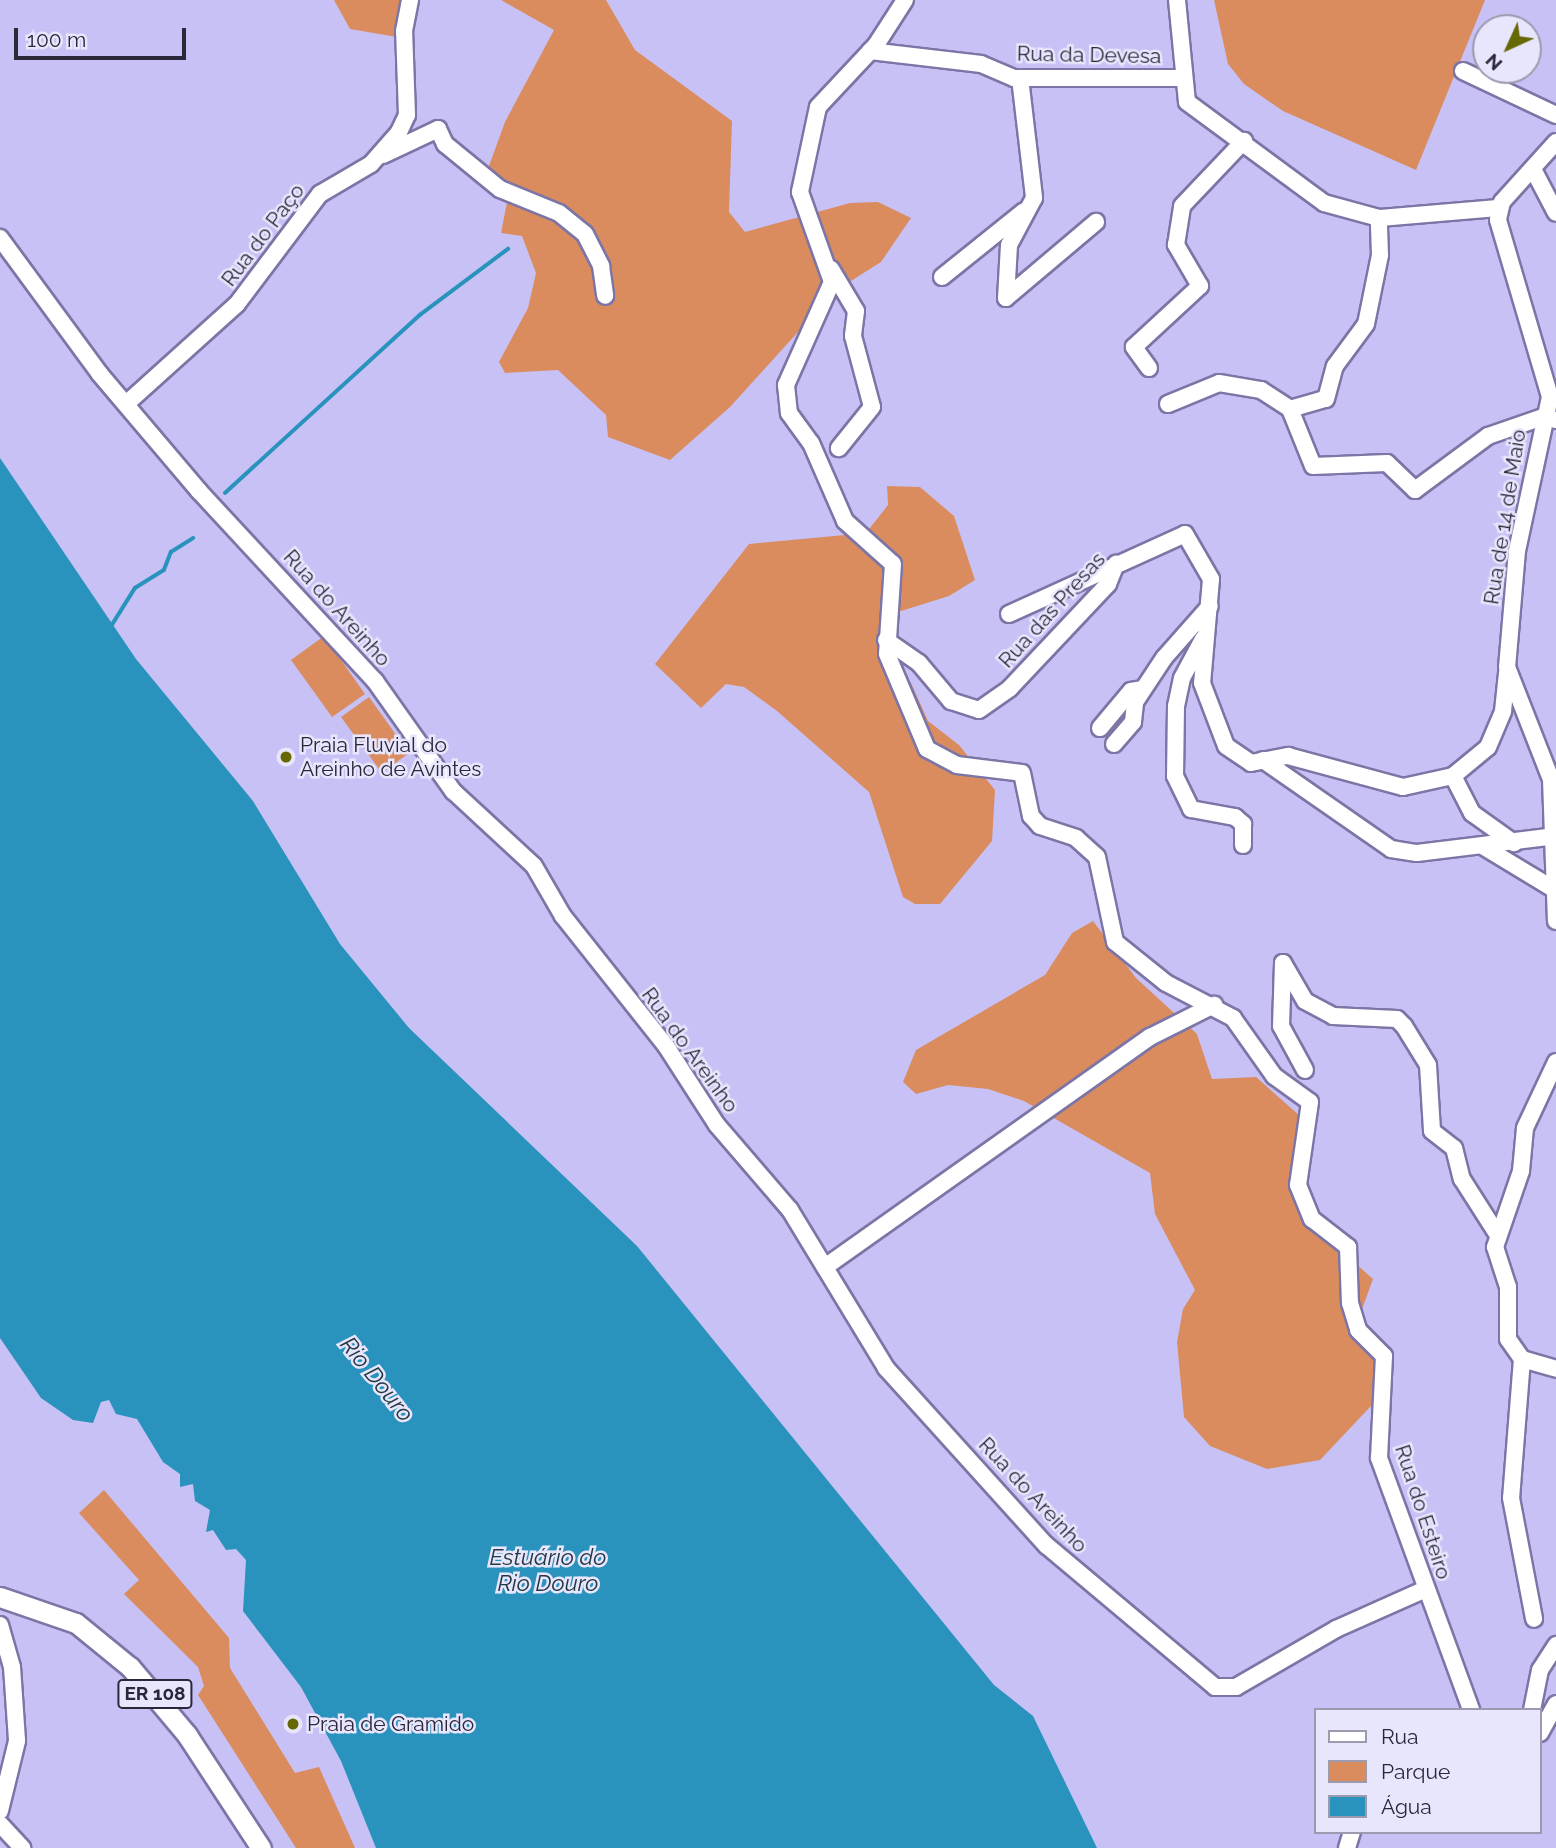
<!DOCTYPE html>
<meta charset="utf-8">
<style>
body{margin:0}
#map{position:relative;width:1556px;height:1848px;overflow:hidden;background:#c8c1f5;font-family:Raleway,sans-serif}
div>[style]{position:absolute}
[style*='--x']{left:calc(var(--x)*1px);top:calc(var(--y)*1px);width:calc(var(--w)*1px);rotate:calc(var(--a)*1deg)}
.green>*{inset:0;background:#da8c5f}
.water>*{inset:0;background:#2992bd}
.stream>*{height:3.5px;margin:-1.75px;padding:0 1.75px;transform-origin:1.75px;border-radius:1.75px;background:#2992bd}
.roads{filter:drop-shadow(2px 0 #7c75a5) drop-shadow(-2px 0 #7c75a5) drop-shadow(0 2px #7c75a5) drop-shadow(0 -2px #7c75a5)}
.minor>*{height:16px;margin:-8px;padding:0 8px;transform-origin:8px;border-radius:8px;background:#fff}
.major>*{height:19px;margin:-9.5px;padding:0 9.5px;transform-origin:9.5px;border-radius:9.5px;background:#fff}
.dots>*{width:19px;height:19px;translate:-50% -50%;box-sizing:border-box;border:4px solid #e8e6fc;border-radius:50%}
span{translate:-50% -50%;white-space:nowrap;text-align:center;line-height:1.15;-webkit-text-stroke:5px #e8e6fc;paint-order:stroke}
.shield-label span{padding:2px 5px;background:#e8e6fc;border:2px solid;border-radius:5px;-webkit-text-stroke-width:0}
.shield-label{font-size:19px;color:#2a273b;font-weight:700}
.street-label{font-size:21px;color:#2a273b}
.poi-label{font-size:21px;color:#2a273b}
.left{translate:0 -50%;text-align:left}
.water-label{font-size:23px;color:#223843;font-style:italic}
.legend{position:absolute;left:1314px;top:1708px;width:228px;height:126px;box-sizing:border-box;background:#e8e6fc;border:2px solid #9c9aaf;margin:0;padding:9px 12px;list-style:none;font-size:21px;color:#2a273b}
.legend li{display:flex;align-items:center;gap:14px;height:35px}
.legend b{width:35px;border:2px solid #9c9aaf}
.north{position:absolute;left:1472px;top:14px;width:70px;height:70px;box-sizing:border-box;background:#e8e6fc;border:2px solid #9c9aaf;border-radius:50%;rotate:225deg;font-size:19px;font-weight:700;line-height:28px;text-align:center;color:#2a273b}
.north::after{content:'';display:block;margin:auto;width:24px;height:32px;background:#666803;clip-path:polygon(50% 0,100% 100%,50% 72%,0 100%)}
.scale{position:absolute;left:14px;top:28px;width:172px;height:32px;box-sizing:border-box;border:4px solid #2a273b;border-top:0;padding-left:9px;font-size:21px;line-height:24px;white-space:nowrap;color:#2a273b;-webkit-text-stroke:5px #e8e6fc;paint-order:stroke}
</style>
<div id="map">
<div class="green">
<i style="clip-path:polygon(334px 0,409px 0,397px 37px,350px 29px)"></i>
<i style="clip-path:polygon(501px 0,606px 0,635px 50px,732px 121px,729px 212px,745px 232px,850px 203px,878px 202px,911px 218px,881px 262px,835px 291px,730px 407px,670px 460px,608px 437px,606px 415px,558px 370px,505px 373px,499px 362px,528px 308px,536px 273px,522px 236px,501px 233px,507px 202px,486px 174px,505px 122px,554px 30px)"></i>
<i style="clip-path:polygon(1214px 0,1485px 0,1416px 170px,1283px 111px,1244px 84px,1228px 64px)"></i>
<i style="clip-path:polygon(887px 486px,920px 487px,954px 516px,975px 580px,949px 596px,885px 616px,880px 650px,911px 683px,928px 721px,959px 745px,995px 790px,992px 841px,940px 904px,915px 904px,903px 897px,869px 792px,777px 711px,744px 687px,726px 684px,701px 708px,655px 664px,749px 544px,866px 533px,888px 505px)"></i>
<i style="clip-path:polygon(324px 636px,365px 694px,332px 717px,291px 660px)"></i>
<i style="clip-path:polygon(369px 697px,409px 753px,382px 773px,341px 717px)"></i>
<i style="clip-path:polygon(1093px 921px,1136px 978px,1197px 1034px,1212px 1079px,1256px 1077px,1308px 1123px,1294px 1144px,1308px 1221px,1373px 1279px,1354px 1331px,1381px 1360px,1371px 1406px,1320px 1460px,1267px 1469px,1210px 1446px,1184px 1417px,1177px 1342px,1183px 1309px,1195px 1290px,1155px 1214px,1150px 1173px,1024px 1101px,988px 1089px,948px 1085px,916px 1094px,903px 1082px,916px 1050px,1045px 975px,1072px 933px)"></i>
<i style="clip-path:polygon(104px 1490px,229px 1638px,230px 1668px,295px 1773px,319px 1767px,355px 1848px,296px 1848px,198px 1695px,204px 1686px,198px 1667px,124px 1594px,139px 1580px,79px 1513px)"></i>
</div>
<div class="water">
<i style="clip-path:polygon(0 458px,136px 659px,253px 801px,340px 944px,409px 1028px,637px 1246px,994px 1685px,1033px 1716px,1097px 1848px,376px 1848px,341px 1761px,301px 1687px,243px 1611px,246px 1560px,236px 1549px,226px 1550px,213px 1530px,206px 1532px,210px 1510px,195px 1501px,193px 1484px,180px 1487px,180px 1474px,163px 1462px,137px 1419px,116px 1414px,109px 1400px,101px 1402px,93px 1423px,73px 1420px,41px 1398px,0 1338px)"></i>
</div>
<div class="stream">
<i style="--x:225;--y:493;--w:264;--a:-42.4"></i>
<i style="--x:420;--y:315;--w:110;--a:-36.9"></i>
<i style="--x:110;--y:628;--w:47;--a:-58"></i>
<i style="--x:135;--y:588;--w:34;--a:-32"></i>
<i style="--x:164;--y:570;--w:19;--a:-69"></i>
<i style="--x:171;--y:552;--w:26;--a:-32"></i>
</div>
<div class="roads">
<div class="minor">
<i style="--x:905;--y:0;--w:54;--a:122.8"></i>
<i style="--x:876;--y:45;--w:85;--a:133.1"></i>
<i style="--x:818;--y:107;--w:87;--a:102"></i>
<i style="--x:800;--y:192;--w:96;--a:70.4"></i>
<i style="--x:832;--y:282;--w:113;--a:114.1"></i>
<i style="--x:786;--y:385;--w:28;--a:84"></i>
<i style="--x:789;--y:413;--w:37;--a:54"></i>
<i style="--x:811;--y:443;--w:85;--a:66.4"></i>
<i style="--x:845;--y:521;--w:64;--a:41.9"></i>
<i style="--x:893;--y:564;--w:90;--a:93.8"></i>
<i style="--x:887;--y:654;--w:103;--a:67.2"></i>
<i style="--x:927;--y:749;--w:34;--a:28"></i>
<i style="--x:957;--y:765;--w:65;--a:7"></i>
<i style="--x:1022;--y:773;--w:44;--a:78.2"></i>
<i style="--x:1031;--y:816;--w:13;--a:48"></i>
<i style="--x:1040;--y:826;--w:38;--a:18"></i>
<i style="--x:1076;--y:838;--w:28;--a:42"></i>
<i style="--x:1097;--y:857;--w:87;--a:78"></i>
<i style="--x:1115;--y:942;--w:65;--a:38.8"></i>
<i style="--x:1166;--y:983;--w:76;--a:27.6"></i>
<i style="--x:1233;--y:1018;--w:71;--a:54.7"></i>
<i style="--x:1274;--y:1076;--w:44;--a:35.8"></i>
<i style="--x:1310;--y:1102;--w:84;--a:98.2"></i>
<i style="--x:1298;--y:1185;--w:37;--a:68"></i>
<i style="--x:1312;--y:1219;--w:46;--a:37.9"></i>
<i style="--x:1348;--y:1247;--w:56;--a:88"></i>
<i style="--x:1350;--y:1303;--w:28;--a:73"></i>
<i style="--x:1358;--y:1330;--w:37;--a:45"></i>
<i style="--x:1384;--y:1356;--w:102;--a:92.8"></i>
<i style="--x:1379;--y:1458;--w:268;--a:69.9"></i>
<i style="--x:1177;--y:0;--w:102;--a:84.4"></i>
<i style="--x:1187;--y:102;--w:170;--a:36.4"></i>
<i style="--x:1324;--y:203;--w:57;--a:15.3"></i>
<i style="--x:1379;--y:218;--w:120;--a:-4.8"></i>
<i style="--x:870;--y:51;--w:112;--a:6.7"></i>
<i style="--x:981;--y:64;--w:36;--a:23"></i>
<i style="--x:1014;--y:78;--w:169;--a:0"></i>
<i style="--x:1463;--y:71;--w:103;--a:25.3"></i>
<i style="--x:1020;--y:78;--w:121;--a:83.3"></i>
<i style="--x:1034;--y:198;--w:53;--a:118"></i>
<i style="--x:1009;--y:245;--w:53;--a:93.2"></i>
<i style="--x:1006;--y:298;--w:118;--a:-40.2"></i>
<i style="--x:1556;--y:142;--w:81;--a:132"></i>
<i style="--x:1502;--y:202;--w:18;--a:103"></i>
<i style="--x:1498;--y:220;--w:184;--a:73.6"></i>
<i style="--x:1550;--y:397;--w:157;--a:102.1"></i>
<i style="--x:1517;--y:551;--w:116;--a:94.9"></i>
<i style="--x:1507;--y:667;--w:120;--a:68.6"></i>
<i style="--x:1551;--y:779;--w:142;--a:88"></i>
<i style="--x:383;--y:155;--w:61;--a:-25.3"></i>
<i style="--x:438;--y:129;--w:17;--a:65"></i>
<i style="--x:445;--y:144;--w:71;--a:39.3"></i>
<i style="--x:500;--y:189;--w:64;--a:22.1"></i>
<i style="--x:559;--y:213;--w:33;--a:39"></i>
<i style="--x:585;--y:234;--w:36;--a:63"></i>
<i style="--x:601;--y:266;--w:30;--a:82"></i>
<i style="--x:1534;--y:171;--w:47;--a:62.4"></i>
<i style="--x:0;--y:238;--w:167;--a:53.7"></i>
<i style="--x:99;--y:373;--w:155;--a:49.7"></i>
<i style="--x:199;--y:491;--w:259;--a:47.2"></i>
<i style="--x:375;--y:681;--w:135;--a:54.7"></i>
<i style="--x:453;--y:791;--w:110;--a:42.8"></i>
<i style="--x:534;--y:866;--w:58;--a:59.9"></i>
<i style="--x:563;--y:916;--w:166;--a:51.6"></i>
<i style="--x:666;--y:1046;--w:94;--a:57.2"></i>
<i style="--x:717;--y:1125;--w:112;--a:49.3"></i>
<i style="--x:790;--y:1210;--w:185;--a:58.7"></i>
<i style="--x:886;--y:1368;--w:239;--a:47.9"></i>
<i style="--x:1046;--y:1545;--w:221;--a:40"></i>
<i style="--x:1215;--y:1687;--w:21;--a:0"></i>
<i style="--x:1236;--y:1687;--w:116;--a:-30.1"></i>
<i style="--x:1336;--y:1629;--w:98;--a:-24"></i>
<i style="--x:831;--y:269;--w:49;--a:59.2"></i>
<i style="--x:856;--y:311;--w:25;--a:97"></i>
<i style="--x:853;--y:336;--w:73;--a:75"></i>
<i style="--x:872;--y:407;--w:53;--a:128.8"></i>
<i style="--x:942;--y:277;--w:105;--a:-38.8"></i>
<i style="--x:1149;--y:368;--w:26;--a:-126"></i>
<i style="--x:1134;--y:347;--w:90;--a:-42.7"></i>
<i style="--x:1200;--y:286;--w:48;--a:-120.3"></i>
<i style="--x:1176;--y:245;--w:39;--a:-81"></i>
<i style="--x:1182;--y:206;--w:90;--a:-46.4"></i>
<i style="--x:126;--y:404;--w:149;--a:-42"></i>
<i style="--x:237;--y:304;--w:138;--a:-53"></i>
<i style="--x:320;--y:194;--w:59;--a:-30.5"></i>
<i style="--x:371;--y:164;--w:43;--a:-48.8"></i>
<i style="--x:399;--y:132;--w:19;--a:-65"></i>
<i style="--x:407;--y:115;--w:84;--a:-92"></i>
<i style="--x:404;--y:31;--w:32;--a:-79"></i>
<i style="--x:1168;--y:404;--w:55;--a:-22.4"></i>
<i style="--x:1219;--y:383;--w:43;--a:9.5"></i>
<i style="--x:1261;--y:390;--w:35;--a:33"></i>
<i style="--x:1290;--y:409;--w:61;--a:68"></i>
<i style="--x:1313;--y:466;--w:74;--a:-2.3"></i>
<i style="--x:1387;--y:463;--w:39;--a:44"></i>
<i style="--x:1415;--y:490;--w:91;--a:-36.5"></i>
<i style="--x:1488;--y:436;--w:58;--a:-19.1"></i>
<i style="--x:1543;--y:417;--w:13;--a:13"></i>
<i style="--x:1290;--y:409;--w:37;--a:-16"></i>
<i style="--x:1326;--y:399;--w:34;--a:-75"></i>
<i style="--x:1335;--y:366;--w:52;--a:-53.6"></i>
<i style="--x:1366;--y:324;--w:70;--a:-78.5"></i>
<i style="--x:1380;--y:255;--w:37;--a:-92"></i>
<i style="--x:1009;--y:614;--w:193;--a:-24.4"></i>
<i style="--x:1185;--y:534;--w:52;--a:60"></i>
<i style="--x:1211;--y:579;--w:104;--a:94.9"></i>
<i style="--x:1202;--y:683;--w:67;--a:69.1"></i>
<i style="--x:1226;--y:746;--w:30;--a:34"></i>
<i style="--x:1251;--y:763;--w:38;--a:-11"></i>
<i style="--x:1288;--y:756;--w:119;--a:15.1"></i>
<i style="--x:1403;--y:787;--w:51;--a:-12.4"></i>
<i style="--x:1453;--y:776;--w:45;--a:-39.6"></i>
<i style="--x:1488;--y:747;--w:39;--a:-67"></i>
<i style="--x:1503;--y:711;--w:39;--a:-84"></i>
<i style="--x:1203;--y:639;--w:44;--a:118.3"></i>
<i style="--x:1182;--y:678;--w:29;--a:102"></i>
<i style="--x:1176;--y:706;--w:70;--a:90.8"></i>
<i style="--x:1175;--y:776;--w:37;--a:64"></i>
<i style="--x:1191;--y:809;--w:45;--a:10.3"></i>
<i style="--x:1235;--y:817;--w:11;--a:41"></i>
<i style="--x:1243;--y:824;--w:21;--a:90"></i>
<i style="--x:886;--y:640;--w:40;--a:34.9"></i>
<i style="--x:919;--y:663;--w:50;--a:49.9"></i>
<i style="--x:951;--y:701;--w:29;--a:18"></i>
<i style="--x:979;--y:710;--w:38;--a:-35"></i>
<i style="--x:1010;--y:688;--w:143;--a:-46.7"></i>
<i style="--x:1108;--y:584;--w:22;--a:-68"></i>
<i style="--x:1100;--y:728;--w:48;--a:-50"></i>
<i style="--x:1131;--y:691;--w:11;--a:-10"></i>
<i style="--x:1114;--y:744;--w:29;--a:-49"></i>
<i style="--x:1133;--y:722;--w:20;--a:-84"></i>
<i style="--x:1135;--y:702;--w:53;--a:-56.6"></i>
<i style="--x:1164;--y:658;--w:69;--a:-48.5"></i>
<i style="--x:1263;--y:760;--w:156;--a:34.8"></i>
<i style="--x:1391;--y:849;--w:26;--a:9"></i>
<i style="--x:1417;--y:853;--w:140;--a:-7"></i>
<i style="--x:1453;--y:776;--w:42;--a:62.8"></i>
<i style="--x:1472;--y:813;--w:52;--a:35.5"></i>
<i style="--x:1484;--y:847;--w:79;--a:31.1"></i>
<i style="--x:1283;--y:963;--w:44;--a:59.9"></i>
<i style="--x:1305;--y:1001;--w:32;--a:28"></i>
<i style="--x:1333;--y:1016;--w:64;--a:2.7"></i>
<i style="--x:1397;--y:1019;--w:10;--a:45"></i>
<i style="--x:1404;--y:1026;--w:46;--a:58.4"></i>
<i style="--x:1428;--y:1065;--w:66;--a:86.5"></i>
<i style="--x:1432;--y:1131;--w:28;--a:38"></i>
<i style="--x:1454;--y:1148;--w:32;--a:76"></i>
<i style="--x:1462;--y:1179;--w:65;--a:57.5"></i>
<i style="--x:1283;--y:963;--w:63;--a:91.8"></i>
<i style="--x:1281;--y:1026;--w:50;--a:61.4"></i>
<i style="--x:825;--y:1267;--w:398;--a:-35.3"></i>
<i style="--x:1150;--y:1037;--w:72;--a:-26.6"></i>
<i style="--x:1522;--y:1359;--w:24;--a:-125"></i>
<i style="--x:1508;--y:1339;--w:52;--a:-90"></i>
<i style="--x:1508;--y:1287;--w:42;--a:-108"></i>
<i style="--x:1495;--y:1247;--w:80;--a:-71.1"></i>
<i style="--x:1521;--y:1171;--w:43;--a:-84.7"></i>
<i style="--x:1525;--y:1128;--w:73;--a:-64.8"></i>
<i style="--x:1522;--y:1359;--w:139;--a:94.5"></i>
<i style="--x:1511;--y:1498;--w:123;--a:79.2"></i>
<i style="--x:1522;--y:1359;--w:35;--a:16"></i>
<i style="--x:0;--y:1625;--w:44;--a:74.1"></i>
<i style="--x:12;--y:1667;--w:74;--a:86.1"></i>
<i style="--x:17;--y:1741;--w:72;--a:103.7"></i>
<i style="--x:1532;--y:1710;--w:41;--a:-78.7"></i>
<i style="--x:1540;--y:1670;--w:30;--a:-57"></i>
<i style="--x:1540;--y:1733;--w:33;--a:-61"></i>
<i style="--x:0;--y:1824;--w:33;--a:47"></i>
<i style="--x:1347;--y:1848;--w:17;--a:-73"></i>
</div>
<div class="major">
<i style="--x:0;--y:1597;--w:80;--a:18.9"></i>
<i style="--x:76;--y:1623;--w:70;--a:39.2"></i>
<i style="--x:130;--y:1667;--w:89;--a:50"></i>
<i style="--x:187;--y:1735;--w:135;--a:56.8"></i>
</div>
</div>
<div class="dots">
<i style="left:286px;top:757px;background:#666803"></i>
<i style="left:293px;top:1724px;background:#666803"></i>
</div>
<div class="shield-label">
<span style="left:155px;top:1694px">ER 108</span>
</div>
<div class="street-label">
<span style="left:1089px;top:55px;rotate:1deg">Rua da Devesa</span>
<span style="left:263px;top:235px;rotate:-53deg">Rua do Paço</span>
<span style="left:1505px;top:517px;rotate:-81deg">Rua de 14 de Maio</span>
<span style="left:337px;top:608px;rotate:48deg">Rua do Areinho</span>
<span style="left:1052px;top:610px;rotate:-48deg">Rua das Presas</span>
<span style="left:690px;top:1050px;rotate:54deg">Rua do Areinho</span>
<span style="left:1033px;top:1495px;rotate:47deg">Rua do Areinho</span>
<span style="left:1423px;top:1512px;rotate:72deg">Rua do Esteiro</span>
</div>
<div class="poi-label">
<span class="left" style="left:300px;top:757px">Praia Fluvial do<br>Areinho de Avintes</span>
<span class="left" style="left:307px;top:1724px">Praia de Gramido</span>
</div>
<div class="water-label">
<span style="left:377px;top:1379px;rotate:51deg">Rio Douro</span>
<span style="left:548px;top:1570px">Estuário do<br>Rio Douro</span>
</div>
<ul class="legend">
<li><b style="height:9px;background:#fff"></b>Rua</li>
<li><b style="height:19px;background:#da8c5f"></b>Parque</li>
<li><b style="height:19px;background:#2992bd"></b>Água</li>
</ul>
<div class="north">N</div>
<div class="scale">100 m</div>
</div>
